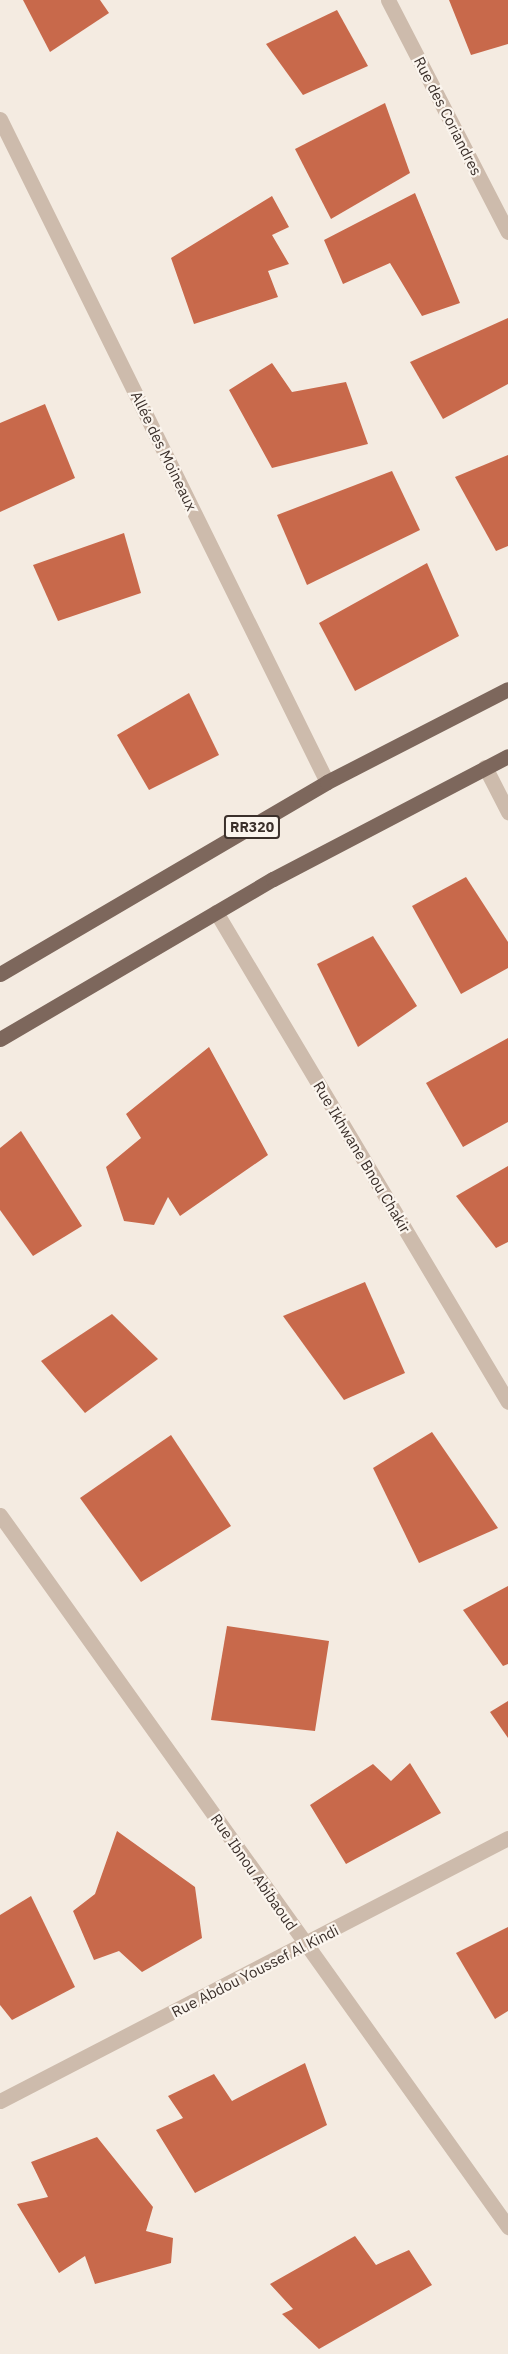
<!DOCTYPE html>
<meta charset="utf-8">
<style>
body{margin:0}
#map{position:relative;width:508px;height:2354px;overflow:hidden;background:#f4ebe1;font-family:"IBM Plex Sans",sans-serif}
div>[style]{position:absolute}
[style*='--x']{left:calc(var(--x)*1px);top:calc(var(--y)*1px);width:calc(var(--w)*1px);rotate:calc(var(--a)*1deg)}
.building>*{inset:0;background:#c8694b}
.street>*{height:15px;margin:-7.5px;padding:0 7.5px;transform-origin:7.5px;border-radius:7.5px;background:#cdbbac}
.primary>*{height:15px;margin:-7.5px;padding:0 7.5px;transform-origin:7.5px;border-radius:7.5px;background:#7d675c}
span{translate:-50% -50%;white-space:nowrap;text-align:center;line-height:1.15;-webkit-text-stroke:4.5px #fbf5ee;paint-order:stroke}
.shield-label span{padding:2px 4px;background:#fbf5ee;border:2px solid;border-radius:4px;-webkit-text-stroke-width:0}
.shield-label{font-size:14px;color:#3b302b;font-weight:700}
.street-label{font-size:15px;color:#3b302b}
</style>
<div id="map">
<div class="building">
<i style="clip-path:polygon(23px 0,100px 0,109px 13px,50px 52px)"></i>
<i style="clip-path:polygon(449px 0,508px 0,508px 44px,471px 55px)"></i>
<i style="clip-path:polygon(337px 10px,368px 66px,303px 95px,266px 44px)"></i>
<i style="clip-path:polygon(385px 103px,410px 173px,331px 219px,295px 149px)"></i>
<i style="clip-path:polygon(415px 193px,460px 303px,422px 316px,390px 263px,343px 284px,324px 240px)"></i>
<i style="clip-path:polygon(272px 196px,289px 227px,272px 235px,289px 264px,268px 271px,278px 297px,194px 324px,171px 258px)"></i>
<i style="clip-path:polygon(508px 318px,508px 384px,443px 419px,410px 362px)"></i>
<i style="clip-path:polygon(272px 363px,292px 392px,346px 382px,368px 444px,272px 468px,229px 390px)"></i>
<i style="clip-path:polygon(45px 404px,75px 478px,0 512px,0 423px)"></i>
<i style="clip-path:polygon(508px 455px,508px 546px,496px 551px,455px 477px)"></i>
<i style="clip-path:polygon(392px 471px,420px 530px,307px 585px,277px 515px)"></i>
<i style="clip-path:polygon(124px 533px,141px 593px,58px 621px,33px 565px)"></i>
<i style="clip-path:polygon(427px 563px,459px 636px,355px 691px,319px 623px)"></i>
<i style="clip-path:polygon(189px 693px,219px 755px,149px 790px,117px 735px)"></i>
<i style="clip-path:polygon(466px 877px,508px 942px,508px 968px,461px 994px,412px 906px)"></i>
<i style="clip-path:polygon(373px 936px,417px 1006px,358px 1047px,317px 964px)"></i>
<i style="clip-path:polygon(508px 1038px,508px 1122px,463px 1147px,426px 1083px)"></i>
<i style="clip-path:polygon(209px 1047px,268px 1155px,180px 1216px,168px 1197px,154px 1225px,124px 1221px,106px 1167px,141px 1138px,126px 1114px)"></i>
<i style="clip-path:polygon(21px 1131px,82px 1226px,33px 1256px,0 1210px,0 1148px)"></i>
<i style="clip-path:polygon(508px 1166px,508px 1242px,496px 1248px,456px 1196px)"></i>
<i style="clip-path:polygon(365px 1282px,405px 1373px,344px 1400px,283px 1316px)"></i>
<i style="clip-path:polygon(112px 1314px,158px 1359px,85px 1413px,41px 1361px)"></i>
<i style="clip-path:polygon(432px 1432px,498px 1528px,419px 1563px,373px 1468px)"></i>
<i style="clip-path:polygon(171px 1435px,231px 1526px,141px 1582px,80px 1498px)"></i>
<i style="clip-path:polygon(508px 1586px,508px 1664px,503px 1666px,463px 1610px)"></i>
<i style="clip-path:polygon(227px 1626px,329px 1641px,315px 1731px,211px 1720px)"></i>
<i style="clip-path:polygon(508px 1701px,508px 1738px,490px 1712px)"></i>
<i style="clip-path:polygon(410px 1763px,441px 1813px,346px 1864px,310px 1805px,373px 1764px,391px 1781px)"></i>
<i style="clip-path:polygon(117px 1831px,195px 1887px,202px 1938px,142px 1972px,119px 1951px,94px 1960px,73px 1911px,95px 1894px)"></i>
<i style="clip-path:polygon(31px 1896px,75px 1987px,12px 2020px,0 2005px,0 1915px)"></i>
<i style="clip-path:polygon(508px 1927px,508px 2011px,495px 2019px,456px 1953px)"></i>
<i style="clip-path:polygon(305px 2063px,327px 2125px,195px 2193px,156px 2130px,183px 2118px,168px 2096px,214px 2074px,232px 2101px)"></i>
<i style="clip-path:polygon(97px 2137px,153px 2207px,146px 2231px,173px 2238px,171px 2263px,95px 2284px,85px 2256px,59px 2273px,17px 2204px,48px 2197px,31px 2162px)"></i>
<i style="clip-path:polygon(355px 2236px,376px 2265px,409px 2250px,432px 2285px,319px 2349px,282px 2314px,293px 2309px,270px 2284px)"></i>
</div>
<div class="street">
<i style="--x:388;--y:0;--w:261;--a:62.7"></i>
<i style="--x:0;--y:119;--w:739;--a:63.75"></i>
<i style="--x:485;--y:767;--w:51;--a:62.9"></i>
<i style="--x:216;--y:912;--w:570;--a:59.21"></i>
<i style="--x:0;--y:1515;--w:875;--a:54.49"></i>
<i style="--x:0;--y:2101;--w:572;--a:-27.37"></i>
</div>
<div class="primary">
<i style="--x:0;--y:974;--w:379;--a:-30.4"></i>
<i style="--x:327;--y:782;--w:203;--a:-27.2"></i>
<i style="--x:0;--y:1039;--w:316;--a:-30.4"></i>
<i style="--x:273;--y:879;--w:265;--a:-27.6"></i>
</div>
<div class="shield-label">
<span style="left:252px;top:827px">RR320</span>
</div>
<div class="street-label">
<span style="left:448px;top:116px;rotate:63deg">Rue des Coriandres</span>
<span style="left:164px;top:451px;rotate:64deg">Allée des Moineaux</span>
<span style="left:362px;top:1157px;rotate:59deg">Rue Ikhwane Bnou Chakir</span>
<span style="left:254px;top:1872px;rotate:55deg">Rue Ibnou Abibaoud</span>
<span style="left:255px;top:1971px;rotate:-27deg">Rue Abdou Youssef Al Kindi</span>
</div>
</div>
